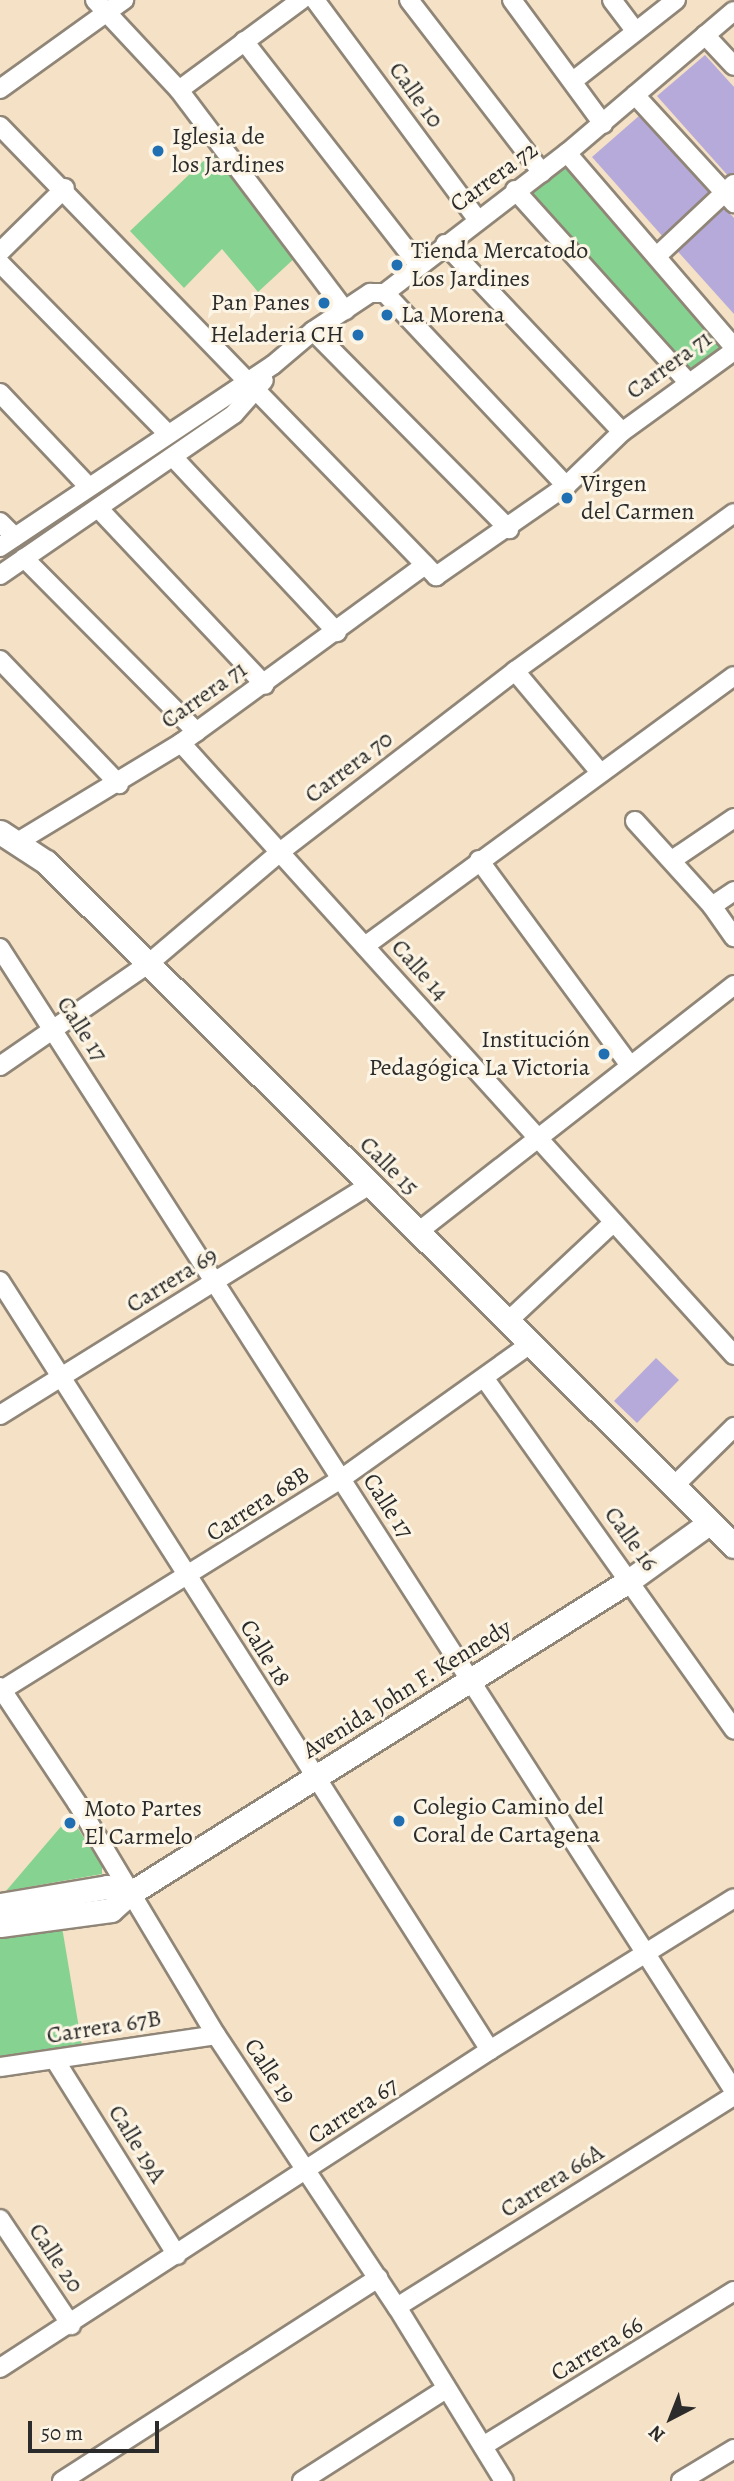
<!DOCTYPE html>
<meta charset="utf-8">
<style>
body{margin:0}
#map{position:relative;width:734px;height:2481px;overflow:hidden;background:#f5e1c5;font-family:Alegreya,serif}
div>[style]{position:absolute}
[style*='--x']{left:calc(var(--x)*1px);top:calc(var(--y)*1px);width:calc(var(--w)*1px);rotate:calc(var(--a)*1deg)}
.green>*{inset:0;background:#86d391}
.building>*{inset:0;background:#b6aada}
.roads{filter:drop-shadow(2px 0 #908678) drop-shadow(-2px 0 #908678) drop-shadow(0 2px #908678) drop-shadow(0 -2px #908678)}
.minor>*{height:18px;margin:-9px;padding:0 9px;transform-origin:9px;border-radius:9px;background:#fff}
.tertiary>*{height:23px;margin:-11.5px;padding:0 11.5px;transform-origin:11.5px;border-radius:11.5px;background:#fff}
.dots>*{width:19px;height:19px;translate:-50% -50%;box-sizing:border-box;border:4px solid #fcf5e5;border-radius:50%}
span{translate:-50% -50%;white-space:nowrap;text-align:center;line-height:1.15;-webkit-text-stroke:6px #fcf5e5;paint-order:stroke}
.street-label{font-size:24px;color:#2b2b2b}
.poi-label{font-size:24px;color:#2b2b2b}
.left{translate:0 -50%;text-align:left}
.right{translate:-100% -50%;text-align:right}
.north{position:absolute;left:636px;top:2383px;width:70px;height:70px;-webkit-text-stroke:5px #fcf5e5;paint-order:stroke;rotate:222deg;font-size:19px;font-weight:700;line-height:28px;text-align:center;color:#2b2b2b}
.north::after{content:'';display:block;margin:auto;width:24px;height:32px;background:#2b2b2b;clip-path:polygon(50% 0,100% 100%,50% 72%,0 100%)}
.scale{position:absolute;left:28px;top:2421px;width:131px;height:32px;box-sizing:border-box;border:4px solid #2b2b2b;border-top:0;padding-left:9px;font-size:21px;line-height:24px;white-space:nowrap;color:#2b2b2b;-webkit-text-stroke:5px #fcf5e5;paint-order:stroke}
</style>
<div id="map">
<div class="green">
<i style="clip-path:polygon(216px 149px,297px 256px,258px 292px,222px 249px,184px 288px,130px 231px)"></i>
<i style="clip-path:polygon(570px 162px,731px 348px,690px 375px,528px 192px)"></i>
<i style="clip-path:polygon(70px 1816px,102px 1866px,102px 1874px,6px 1891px)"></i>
<i style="clip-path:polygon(62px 1927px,82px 2046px,0 2056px,0 1936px)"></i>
</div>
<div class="building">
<i style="clip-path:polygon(705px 55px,734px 87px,734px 174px,730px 178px,657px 96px)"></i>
<i style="clip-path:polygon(640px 115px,712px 196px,664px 238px,592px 157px)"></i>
<i style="clip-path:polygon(720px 203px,734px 218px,734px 314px,672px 245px)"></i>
<i style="clip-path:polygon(656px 1358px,679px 1380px,637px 1423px,614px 1401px)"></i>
</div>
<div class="roads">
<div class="minor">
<i style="--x:95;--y:0;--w:123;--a:47"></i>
<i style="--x:179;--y:90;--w:276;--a:53"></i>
<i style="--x:315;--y:0;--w:272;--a:53.5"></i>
<i style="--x:409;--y:0;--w:218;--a:52.4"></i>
<i style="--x:512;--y:0;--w:154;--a:53.7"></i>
<i style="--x:612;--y:0;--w:39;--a:53"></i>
<i style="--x:705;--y:35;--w:42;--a:46.9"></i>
<i style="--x:244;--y:41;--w:285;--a:52.1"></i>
<i style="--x:573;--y:81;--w:131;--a:-38.2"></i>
<i style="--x:0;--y:89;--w:153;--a:-35.7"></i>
<i style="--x:179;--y:90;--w:152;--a:-36.4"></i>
<i style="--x:635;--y:95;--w:147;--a:47.5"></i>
<i style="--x:0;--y:126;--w:627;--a:45.91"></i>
<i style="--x:436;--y:576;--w:158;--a:-34.7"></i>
<i style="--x:566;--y:486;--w:78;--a:-44"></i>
<i style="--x:622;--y:432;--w:138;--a:-35.9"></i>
<i style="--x:567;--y:153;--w:256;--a:49.3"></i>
<i style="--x:515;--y:190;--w:258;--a:48"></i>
<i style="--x:445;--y:244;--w:258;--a:46.7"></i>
<i style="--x:0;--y:252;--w:91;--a:-44.6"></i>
<i style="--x:658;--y:255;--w:104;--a:-43.1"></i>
<i style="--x:0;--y:263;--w:238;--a:45.5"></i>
<i style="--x:385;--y:293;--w:265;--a:46.8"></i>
<i style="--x:313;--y:331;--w:279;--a:45.3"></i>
<i style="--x:0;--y:393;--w:128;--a:46.6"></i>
<i style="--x:173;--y:457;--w:240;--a:46.9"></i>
<i style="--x:98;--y:508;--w:243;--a:46.7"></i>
<i style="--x:0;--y:522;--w:21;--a:45"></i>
<i style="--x:0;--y:547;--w:328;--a:-33.7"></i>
<i style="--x:273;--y:365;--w:52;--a:-40.4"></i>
<i style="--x:313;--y:331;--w:69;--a:-33.7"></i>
<i style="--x:370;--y:293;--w:15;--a:0"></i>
<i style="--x:385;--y:293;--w:230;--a:-37.6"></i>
<i style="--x:567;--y:153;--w:219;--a:-40.4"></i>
<i style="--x:24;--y:558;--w:245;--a:45.2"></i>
<i style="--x:0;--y:575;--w:284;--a:-34.5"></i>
<i style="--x:234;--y:414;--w:45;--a:-48.6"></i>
<i style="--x:0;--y:660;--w:172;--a:46.2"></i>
<i style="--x:515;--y:671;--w:131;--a:50"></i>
<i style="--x:181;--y:743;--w:825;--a:47.9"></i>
<i style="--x:635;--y:821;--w:115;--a:47.8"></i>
<i style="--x:712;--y:906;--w:38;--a:55"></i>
<i style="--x:16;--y:843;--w:193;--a:-31.2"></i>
<i style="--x:181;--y:743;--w:302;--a:-36.1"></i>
<i style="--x:479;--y:860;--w:253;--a:53.7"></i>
<i style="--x:672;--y:860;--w:75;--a:-34.1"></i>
<i style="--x:712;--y:906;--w:27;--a:-34"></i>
<i style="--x:365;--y:946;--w:457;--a:-36.2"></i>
<i style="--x:0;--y:948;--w:1358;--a:57.29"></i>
<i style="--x:0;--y:1066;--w:180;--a:-34.6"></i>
<i style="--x:148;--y:964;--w:173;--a:-40.3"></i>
<i style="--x:280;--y:852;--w:297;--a:-37.6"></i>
<i style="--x:515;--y:671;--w:270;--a:-35.8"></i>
<i style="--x:418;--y:1232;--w:401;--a:-38"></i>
<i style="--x:0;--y:1281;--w:912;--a:57.5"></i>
<i style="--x:507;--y:1322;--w:146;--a:-43.1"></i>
<i style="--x:485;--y:1379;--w:430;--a:54.6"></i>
<i style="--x:0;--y:1415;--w:436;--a:-31.9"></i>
<i style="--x:673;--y:1487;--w:86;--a:-44.5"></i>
<i style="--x:0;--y:1687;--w:139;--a:56.4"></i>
<i style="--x:77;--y:1803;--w:270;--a:59.1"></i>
<i style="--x:216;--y:2035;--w:327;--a:56.4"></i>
<i style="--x:397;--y:2307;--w:204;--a:58.4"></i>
<i style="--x:2;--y:1690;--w:399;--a:-31.9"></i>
<i style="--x:341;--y:1479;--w:232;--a:-35.5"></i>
<i style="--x:55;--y:2060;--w:230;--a:58"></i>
<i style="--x:0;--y:2067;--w:218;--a:-8.4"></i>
<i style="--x:0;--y:2219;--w:128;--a:56.2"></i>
<i style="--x:397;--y:2307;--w:398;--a:-32.1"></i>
<i style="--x:0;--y:2368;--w:584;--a:-32.98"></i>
<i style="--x:490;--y:2050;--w:287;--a:-31.9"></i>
<i style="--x:483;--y:2446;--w:295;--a:-31.7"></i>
<i style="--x:62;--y:2481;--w:376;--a:-32.7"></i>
<i style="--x:302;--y:2481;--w:171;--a:-32.6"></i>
<i style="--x:681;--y:2481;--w:62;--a:-31.1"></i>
</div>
<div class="tertiary">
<i style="--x:0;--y:832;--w:55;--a:33.1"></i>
<i style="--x:46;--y:862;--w:970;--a:44.83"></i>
<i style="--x:0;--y:1905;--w:109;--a:-9.5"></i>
<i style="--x:107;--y:1887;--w:23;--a:18"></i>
<i style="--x:0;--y:1925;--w:112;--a:-7.7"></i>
<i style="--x:111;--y:1910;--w:24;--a:-42"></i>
<i style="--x:129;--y:1894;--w:591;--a:-32.08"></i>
<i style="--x:630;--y:1580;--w:97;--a:-35.8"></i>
</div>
</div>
<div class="dots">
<i style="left:158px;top:151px;background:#1f6fb2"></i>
<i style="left:397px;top:265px;background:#1f6fb2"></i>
<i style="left:324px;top:303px;background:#1f6fb2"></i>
<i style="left:387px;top:315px;background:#1f6fb2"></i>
<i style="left:358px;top:335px;background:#1f6fb2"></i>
<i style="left:567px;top:498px;background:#1f6fb2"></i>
<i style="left:604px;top:1054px;background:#1f6fb2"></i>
<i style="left:399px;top:1821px;background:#1f6fb2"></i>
<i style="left:70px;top:1823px;background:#1f6fb2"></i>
</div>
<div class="street-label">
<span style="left:416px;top:95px;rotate:54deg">Calle 10</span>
<span style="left:494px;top:177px;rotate:-36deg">Carrera 72</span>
<span style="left:669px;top:365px;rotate:-36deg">Carrera 71</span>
<span style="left:204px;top:695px;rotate:-35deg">Carrera 71</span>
<span style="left:349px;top:767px;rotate:-37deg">Carrera 70</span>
<span style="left:420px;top:970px;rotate:48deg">Calle 14</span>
<span style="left:82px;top:1029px;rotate:57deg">Calle 17</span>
<span style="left:389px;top:1166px;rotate:45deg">Calle 15</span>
<span style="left:172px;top:1280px;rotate:-32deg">Carrera 69</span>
<span style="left:258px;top:1504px;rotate:-33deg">Carrera 68B</span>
<span style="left:388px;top:1506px;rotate:57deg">Calle 17</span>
<span style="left:631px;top:1539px;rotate:54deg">Calle 16</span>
<span style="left:265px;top:1653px;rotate:58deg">Calle 18</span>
<span style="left:407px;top:1689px;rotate:-32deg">Avenida John F. Kennedy</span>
<span style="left:104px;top:2027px;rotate:-9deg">Carrera 67B</span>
<span style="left:270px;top:2071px;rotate:56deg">Calle 19</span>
<span style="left:353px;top:2111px;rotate:-33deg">Carrera 67</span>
<span style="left:137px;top:2144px;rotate:58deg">Calle 19A</span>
<span style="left:552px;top:2181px;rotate:-32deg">Carrera 66A</span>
<span style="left:56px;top:2258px;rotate:56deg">Calle 20</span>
<span style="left:597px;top:2349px;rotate:-31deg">Carrera 66</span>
</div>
<div class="poi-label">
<span class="left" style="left:172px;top:151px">Iglesia de<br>los Jardines</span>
<span class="left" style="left:411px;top:265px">Tienda Mercatodo<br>Los Jardines</span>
<span class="right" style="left:310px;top:303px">Pan Panes</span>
<span class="left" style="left:401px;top:315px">La Morena</span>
<span class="right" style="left:344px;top:335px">Heladeria CH</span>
<span class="left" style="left:581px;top:498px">Virgen<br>del Carmen</span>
<span class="right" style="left:590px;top:1054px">Institución<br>Pedagógica La Victoria</span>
<span class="left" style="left:413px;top:1821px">Colegio Camino del<br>Coral de Cartagena</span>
<span class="left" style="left:84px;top:1823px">Moto Partes<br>El Carmelo</span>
</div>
<div class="north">N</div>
<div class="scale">50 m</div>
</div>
